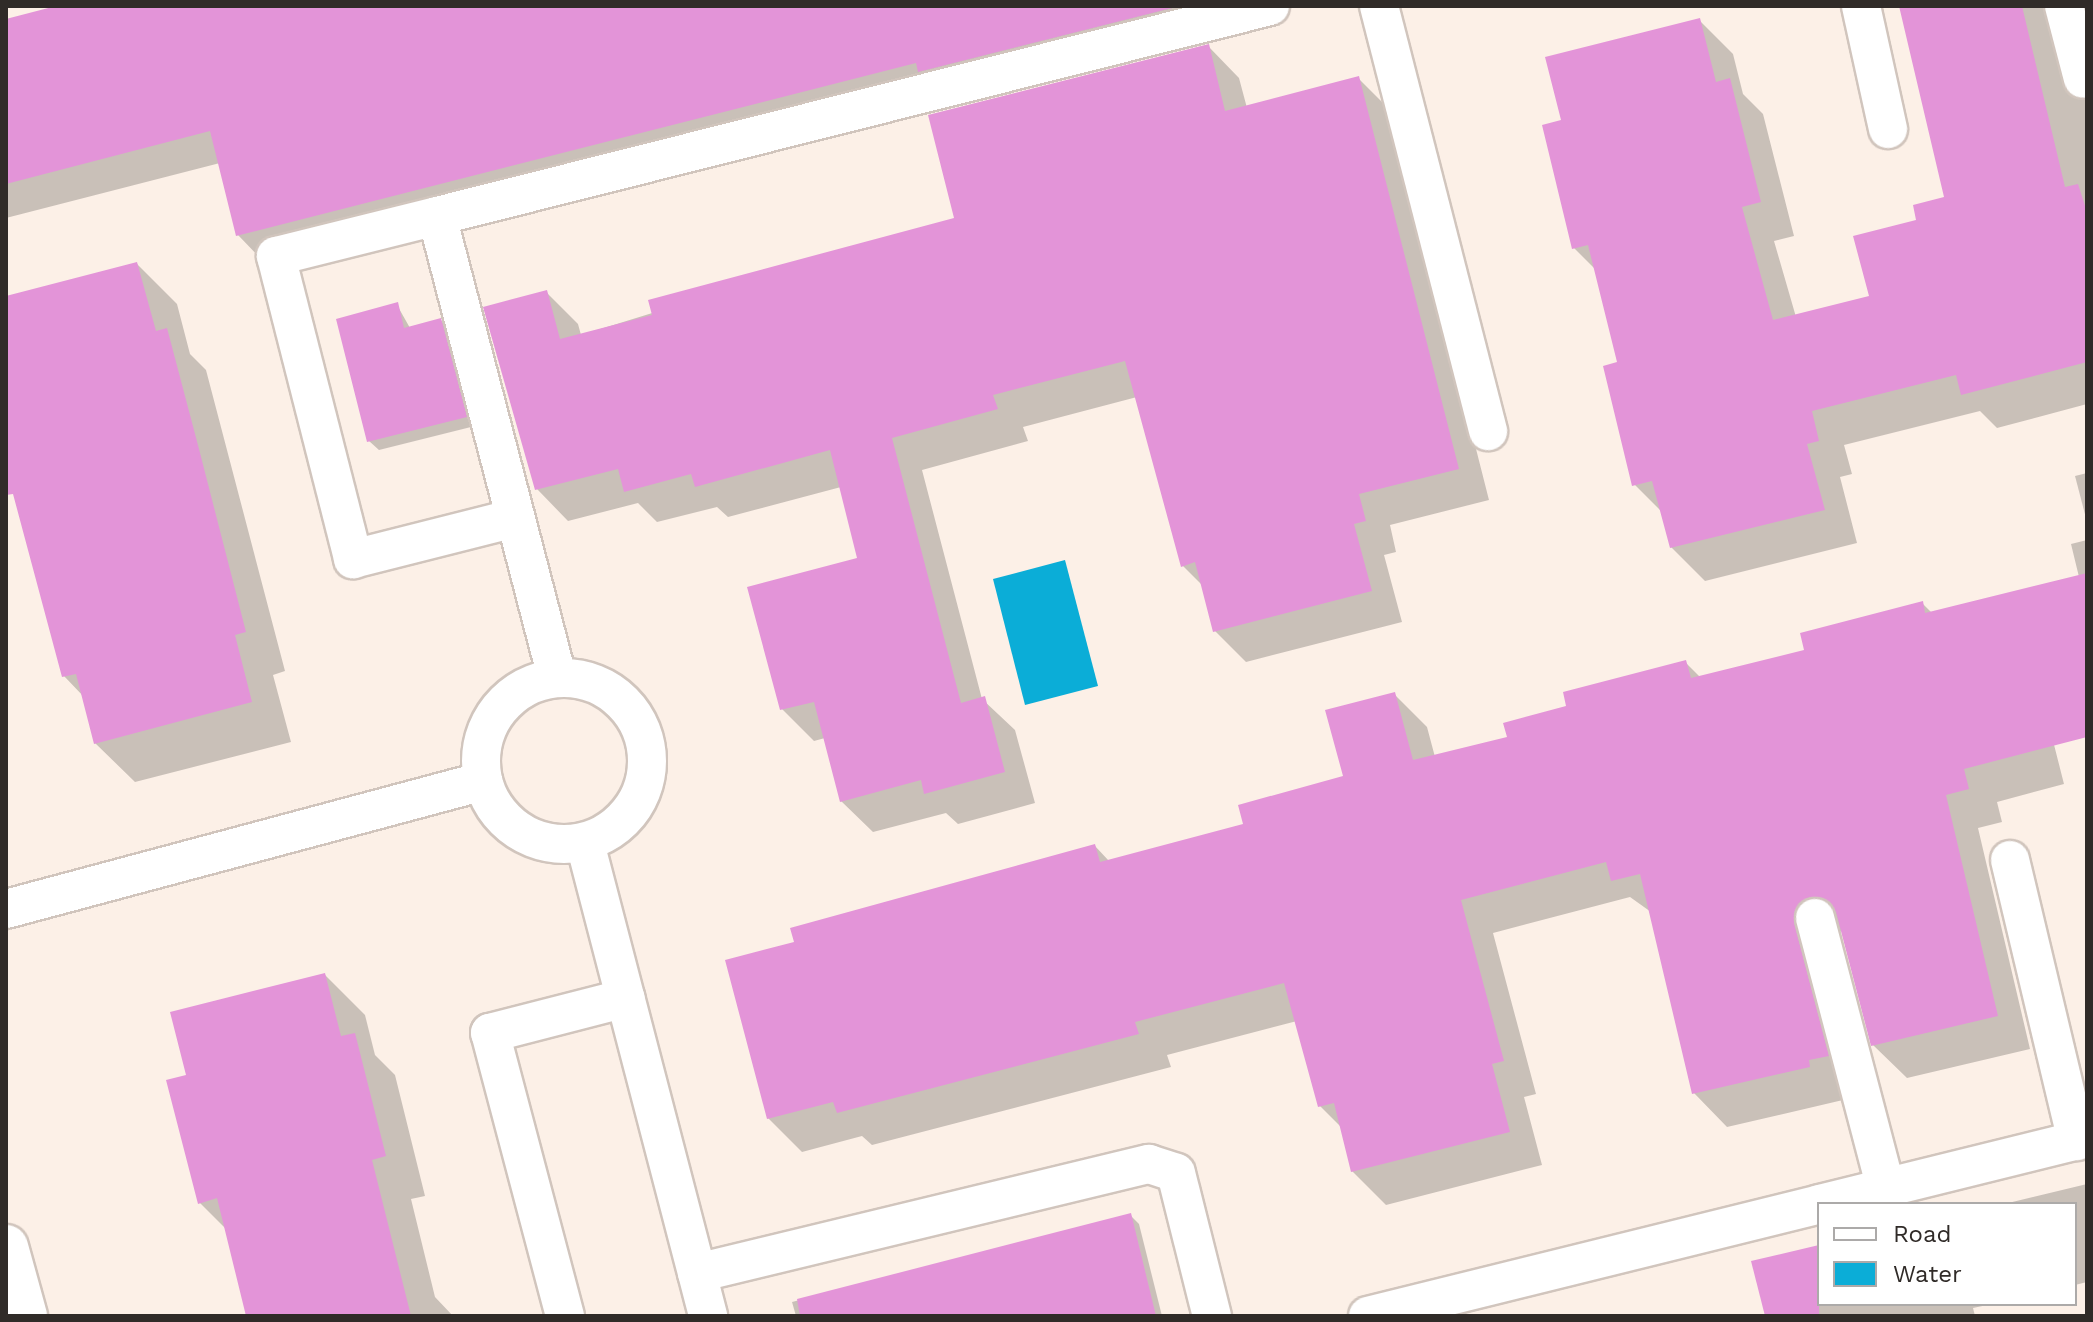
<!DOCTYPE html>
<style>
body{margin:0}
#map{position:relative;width:2093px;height:1322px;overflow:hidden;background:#fcf0e7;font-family:"Work Sans",sans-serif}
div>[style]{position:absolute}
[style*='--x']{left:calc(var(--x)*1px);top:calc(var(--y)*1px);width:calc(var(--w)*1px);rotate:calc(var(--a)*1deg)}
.water>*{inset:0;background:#0badd7}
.shadow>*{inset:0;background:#0003}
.building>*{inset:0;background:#e394d8}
.roads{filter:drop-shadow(2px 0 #d1c5bd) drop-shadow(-2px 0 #d1c5bd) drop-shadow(0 2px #d1c5bd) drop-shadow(0 -2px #d1c5bd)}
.service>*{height:38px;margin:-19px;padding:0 19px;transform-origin:19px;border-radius:19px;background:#fff}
.service>.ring{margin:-19px;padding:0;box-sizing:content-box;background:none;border:38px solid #fff;border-radius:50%}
.primary>*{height:44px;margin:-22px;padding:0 22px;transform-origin:22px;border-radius:22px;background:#fff}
span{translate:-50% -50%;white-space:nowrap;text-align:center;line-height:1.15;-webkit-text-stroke:7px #fff;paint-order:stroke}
.frame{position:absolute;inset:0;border:8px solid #302b28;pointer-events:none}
.legend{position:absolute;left:1817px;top:1202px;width:260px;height:104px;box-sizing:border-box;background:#fff;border:2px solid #acaaa9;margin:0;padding:10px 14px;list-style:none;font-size:24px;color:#302b28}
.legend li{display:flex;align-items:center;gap:16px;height:40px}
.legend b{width:40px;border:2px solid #acaaa9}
</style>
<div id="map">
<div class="water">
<i style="clip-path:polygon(1065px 560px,1098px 686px,1025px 705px,993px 579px)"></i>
</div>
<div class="shadow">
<i style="clip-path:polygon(63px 6px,1218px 6px,265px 263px,238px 235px,220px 163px,6px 218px,6px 21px)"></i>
<i style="clip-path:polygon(1901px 6px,2087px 6px,2087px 404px,1997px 428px,1980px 411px,1844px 445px,1852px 474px,1840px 477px,1857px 543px,1705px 581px,1671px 547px,1662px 512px,1634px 484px,1619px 363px,1596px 270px,1574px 248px,1563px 122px,1699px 20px,1733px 54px,1743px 94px,1763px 114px,1794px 236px,1774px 241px,1796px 317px,1871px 298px,1919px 221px,1947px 199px)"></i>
<i style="clip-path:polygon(1208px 46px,1239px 78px,1247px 108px,1358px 78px,1390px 110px,1489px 500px,1390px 525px,1396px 552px,1384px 555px,1402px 622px,1246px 662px,1215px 631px,1203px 586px,1183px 566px,1137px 397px,1023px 427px,1028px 441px,922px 470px,982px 699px,1015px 730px,1035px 803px,958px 824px,946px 813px,873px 832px,841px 801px,825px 738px,814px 741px,782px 709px,859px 559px,841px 487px,728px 517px,717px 507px,657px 522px,638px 503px,568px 521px,537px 489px,546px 292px,578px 324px,581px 335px,957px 219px)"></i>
<i style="clip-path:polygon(137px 264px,177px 304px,190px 354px,206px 370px,285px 671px,273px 675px,291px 742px,135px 782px,95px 743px,84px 697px,64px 676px,6px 462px,6px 299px)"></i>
<i style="clip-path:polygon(397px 305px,410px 328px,440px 320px,450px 330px,475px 426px,379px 450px,369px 441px)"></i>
<i style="clip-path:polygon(2087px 473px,2087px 522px,2075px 476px)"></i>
<i style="clip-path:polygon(2087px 540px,2087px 711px,2048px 721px,2064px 784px,1997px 802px,2002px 822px,1978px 828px,2030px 1049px,1907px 1078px,1873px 1045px,1843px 930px,1832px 936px,1861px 1089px,1841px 1094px,1843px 1100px,1727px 1127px,1694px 1093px,1651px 912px,1630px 897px,1493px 933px,1536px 1094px,1524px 1097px,1542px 1165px,1386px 1205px,1352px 1171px,1342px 1128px,1320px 1106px,1297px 1021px,1167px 1055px,1171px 1067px,872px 1145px,862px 1136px,802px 1152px,768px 1118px,797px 944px,1095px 846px,1109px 861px,1245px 825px,1345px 777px,1394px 694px,1427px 727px,1435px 757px,1509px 738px,1569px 707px,1685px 662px,1701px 678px,1807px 652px,1922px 603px,1932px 613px,2079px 577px,2071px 544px)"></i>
<i style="clip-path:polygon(325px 975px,365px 1015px,375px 1055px,395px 1075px,425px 1196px,411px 1199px,435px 1297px,453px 1316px,248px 1316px,227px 1230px,200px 1203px,188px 1077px)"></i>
<i style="clip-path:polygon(2087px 1184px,2087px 1282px,2075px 1285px,2075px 1204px,2004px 1204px)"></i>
<i style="clip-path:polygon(1130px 1215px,1139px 1224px,1162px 1316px,796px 1316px,792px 1302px)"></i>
<i style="clip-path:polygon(1819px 1247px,1819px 1304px,1992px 1304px,1973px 1308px,1975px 1316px,1767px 1316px)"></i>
</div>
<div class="building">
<i style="clip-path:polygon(56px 6px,1180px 6px,918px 72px,916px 63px,236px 236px,210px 131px,6px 184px,6px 19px)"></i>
<i style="clip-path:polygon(1899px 6px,2022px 6px,2065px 187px,2078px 184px,2087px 212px,2087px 362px,1961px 395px,1956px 375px,1812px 411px,1819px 441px,1807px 444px,1825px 510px,1670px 548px,1652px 481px,1632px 486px,1603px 366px,1617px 362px,1588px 245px,1572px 249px,1542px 125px,1561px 120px,1545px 57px,1700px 18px,1716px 82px,1730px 78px,1761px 202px,1742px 207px,1773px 320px,1869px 296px,1853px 236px,1916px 220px,1913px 205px,1944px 197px)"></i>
<i style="clip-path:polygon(1209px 44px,1225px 111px,1359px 76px,1459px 469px,1359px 494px,1366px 521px,1354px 524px,1372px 591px,1213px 632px,1195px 562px,1181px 567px,1125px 361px,993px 395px,998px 409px,892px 438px,961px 703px,985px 696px,1005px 772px,924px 794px,921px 780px,840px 802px,814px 702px,780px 710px,747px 587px,857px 558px,830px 450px,695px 487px,691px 474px,624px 492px,618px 469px,535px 490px,483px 307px,547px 290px,560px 339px,652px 315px,648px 300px,954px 218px,928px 115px)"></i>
<i style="clip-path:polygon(137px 262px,156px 331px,167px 328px,199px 449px,246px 632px,235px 635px,252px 702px,94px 744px,76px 674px,62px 677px,13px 494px,6px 495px,6px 296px)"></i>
<i style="clip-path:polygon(398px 302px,404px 328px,441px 318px,467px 417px,367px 442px,336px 319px)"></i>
<i style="clip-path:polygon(2087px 573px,2087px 737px,1964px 769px,1969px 789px,1946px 795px,1998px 1016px,1871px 1046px,1836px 912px,1830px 902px,1810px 897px,1799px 903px,1794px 923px,1829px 1056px,1809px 1060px,1810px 1067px,1692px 1094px,1640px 874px,1611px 881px,1606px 862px,1461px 900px,1504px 1061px,1492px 1064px,1510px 1132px,1351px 1172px,1334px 1103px,1318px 1107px,1284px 983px,1135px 1022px,1139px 1034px,837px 1113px,833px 1102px,767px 1119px,725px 960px,794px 942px,790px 928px,1095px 844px,1100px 862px,1243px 824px,1238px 805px,1343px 776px,1325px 710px,1395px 692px,1413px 760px,1507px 737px,1503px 723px,1566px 706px,1563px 692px,1686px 660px,1691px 678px,1804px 650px,1800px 633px,1923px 601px,1925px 613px)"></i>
<i style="clip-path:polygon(325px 973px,341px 1036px,355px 1033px,386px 1156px,372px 1160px,411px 1316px,246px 1316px,217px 1198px,198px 1204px,166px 1080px,186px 1075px,170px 1012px)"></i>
<i style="clip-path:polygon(1131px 1213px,1156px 1316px,800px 1316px,797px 1299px)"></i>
<i style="clip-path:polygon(1819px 1245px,1819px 1316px,1765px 1316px,1751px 1261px)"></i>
</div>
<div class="roads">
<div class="service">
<i style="--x:1379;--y:6;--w:439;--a:75.6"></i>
<i style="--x:1861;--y:6;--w:126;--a:77.6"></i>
<i style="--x:2064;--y:6;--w:75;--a:75.4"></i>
<i style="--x:437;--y:216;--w:166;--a:166"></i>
<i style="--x:276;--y:256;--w:313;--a:75.7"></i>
<i style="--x:353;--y:559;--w:167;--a:-14.2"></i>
<i style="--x:557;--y:677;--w:476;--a:-104.6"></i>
<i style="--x:437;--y:216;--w:859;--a:-14.15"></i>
<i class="ring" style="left:481px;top:678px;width:128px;height:128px"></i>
<i style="--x:585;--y:843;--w:489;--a:75.4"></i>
<i style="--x:2010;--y:860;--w:289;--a:76.6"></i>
<i style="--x:6;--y:909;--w:494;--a:-15"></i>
<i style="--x:1815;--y:918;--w:279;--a:75.3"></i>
<i style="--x:1820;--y:1204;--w:275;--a:-13.9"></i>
<i style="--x:697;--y:1273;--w:465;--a:-13.6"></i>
<i style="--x:1149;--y:1164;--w:28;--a:18"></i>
<i style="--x:1176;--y:1173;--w:147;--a:75.9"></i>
<i style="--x:565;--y:1316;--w:293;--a:-104.8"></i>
<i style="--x:490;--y:1033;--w:140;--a:-14.4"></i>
<i style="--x:1368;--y:1316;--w:465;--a:-13.9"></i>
</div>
<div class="primary">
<i style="--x:6;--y:1247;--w:72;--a:74.6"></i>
</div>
</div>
<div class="frame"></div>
<ul class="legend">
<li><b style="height:10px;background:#fff"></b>Road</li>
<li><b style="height:22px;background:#0badd7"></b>Water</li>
</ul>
</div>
